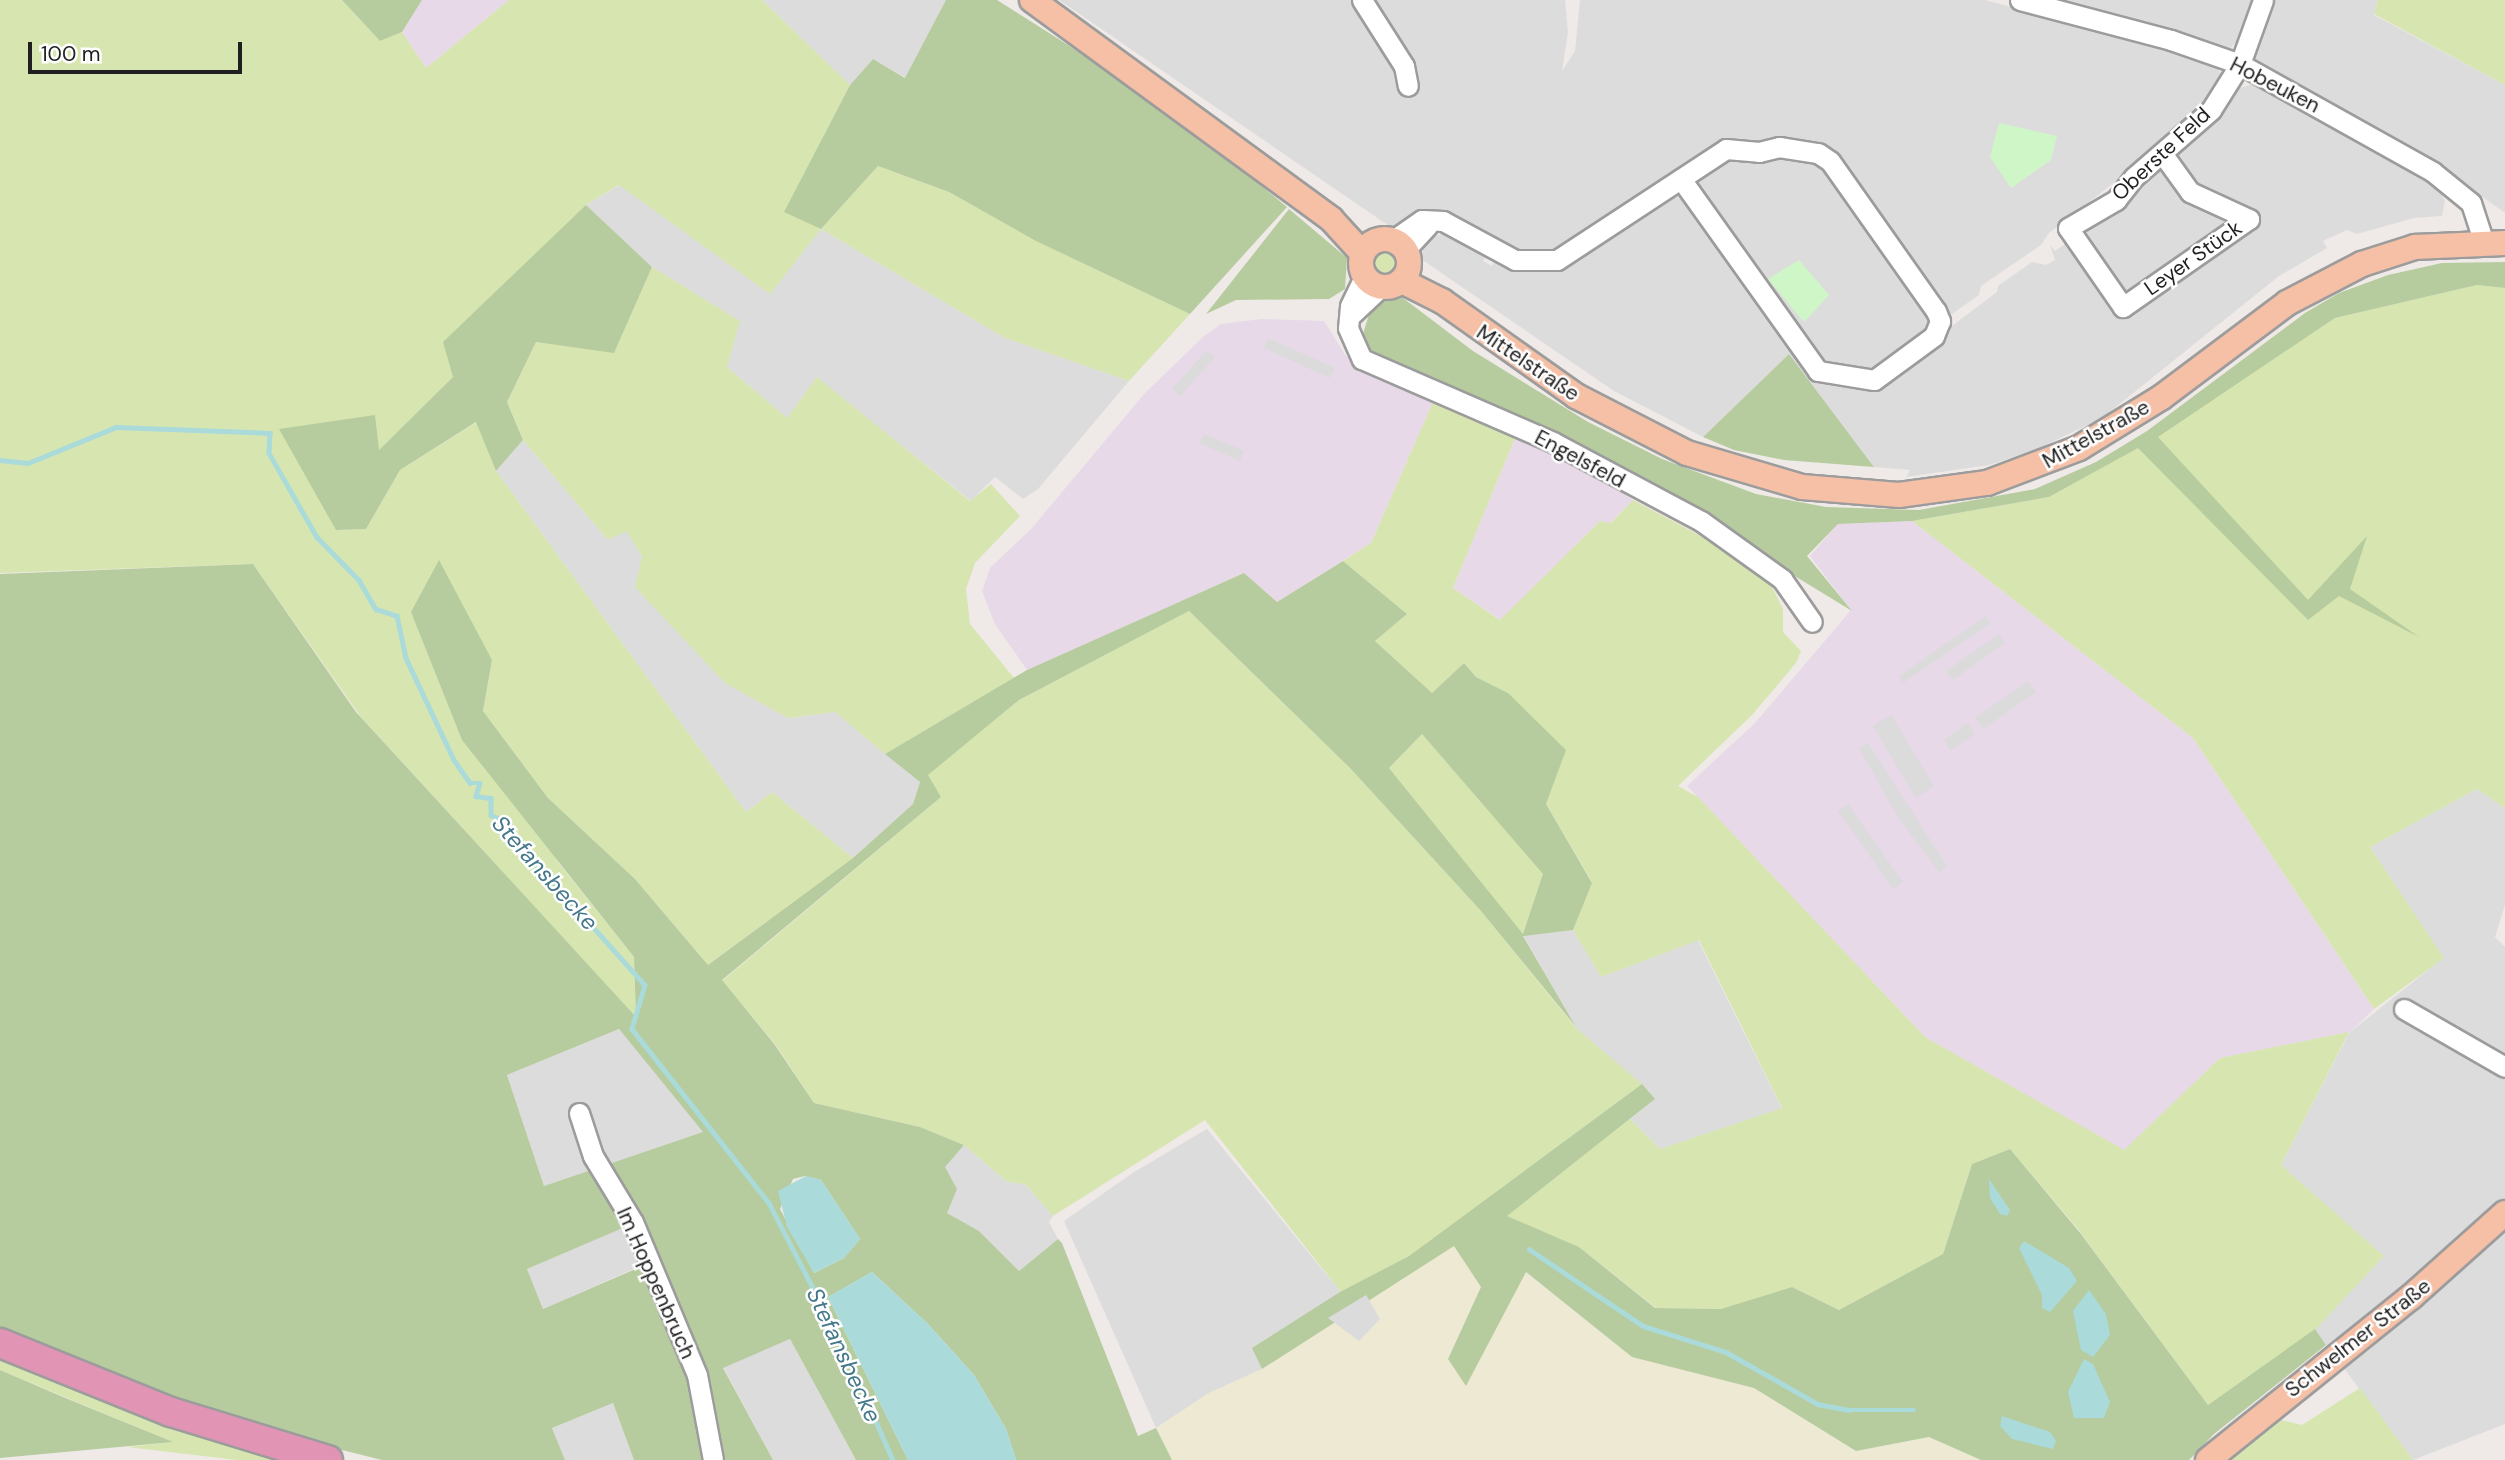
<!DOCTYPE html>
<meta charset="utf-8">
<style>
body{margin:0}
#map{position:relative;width:2505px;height:1460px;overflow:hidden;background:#efeae7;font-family:"DM Sans",sans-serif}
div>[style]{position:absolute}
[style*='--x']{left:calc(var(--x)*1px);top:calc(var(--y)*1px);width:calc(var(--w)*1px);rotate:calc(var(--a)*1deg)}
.residential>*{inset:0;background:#dddcdd}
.industrial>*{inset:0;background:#e7d9e8}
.farmland>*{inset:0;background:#ede9d3}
.grass>*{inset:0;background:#d7e6b0}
.round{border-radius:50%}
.forest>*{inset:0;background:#b6cc9e}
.park>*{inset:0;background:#cef6c7}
.parking>*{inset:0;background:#dbdbdb}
.water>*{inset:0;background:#aadad9}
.stream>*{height:4.5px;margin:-2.25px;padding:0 2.25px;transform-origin:2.25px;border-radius:2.25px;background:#aadad9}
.roads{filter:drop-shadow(2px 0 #9c9c9c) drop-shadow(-2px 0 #9c9c9c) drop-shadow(0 2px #9c9c9c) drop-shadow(0 -2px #9c9c9c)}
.minor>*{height:19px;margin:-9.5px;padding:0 9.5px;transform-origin:9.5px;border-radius:9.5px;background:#fff}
.major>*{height:24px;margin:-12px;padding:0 12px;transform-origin:12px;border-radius:12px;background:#f5c0a6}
.major>.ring{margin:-12px;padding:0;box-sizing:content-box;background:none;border:24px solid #f5c0a6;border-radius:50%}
.highway>*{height:28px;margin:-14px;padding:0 14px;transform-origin:14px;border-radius:14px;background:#e194b4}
span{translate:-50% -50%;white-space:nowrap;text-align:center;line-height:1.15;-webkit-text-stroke:5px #fff;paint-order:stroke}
.street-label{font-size:21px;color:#1f1f1f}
.water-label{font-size:23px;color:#45788b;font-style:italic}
.scale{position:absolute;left:28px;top:42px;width:214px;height:32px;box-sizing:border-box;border:4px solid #1f1f1f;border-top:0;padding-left:9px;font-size:21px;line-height:24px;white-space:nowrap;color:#1f1f1f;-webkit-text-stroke:5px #fff;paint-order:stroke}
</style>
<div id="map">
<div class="residential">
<i style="clip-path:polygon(762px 0,947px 0,908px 79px,873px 59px,850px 85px)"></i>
<i style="clip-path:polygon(1059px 0,1565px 0,1568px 32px,1562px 71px,1575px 51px,1580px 0,1985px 0,2186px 53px,2217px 65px,2221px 76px,2203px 103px,2147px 157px,2049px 233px,2041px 245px,1981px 286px,1979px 295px,1952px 314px,1946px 313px,1838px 159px,1753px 144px,1556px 251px,1529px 253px,1511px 248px,1440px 210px,1418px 212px,1392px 228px)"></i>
<i style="clip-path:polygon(2054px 0,2253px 0,2239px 40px,2229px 49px)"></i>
<i style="clip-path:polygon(2270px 0,2378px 0,2374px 15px,2505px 85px,2505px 213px,2441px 167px,2255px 65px,2252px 59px)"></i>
<i style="clip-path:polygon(2253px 84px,2438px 187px,2445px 201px,2442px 216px,2414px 218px,2357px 234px,2347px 230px,2323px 241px,2327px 248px,2279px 276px,2102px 418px,2037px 449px,1989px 465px,1906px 477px,1910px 470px,1874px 467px,1789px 354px,1703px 437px,1614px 391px,1421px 259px,1425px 240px,1444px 233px,1486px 255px,1483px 261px,1492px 266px,1495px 260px,1531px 272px,1549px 271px,1578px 262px,1666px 199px,1679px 197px,1688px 202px,1806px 372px,1825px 383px,1868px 389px,1997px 292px,1998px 286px,2032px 262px,2046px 265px,2055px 260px,2050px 245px,2055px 251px,2132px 195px,2218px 115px,2236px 89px)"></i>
<i style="clip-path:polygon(1777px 155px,1820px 163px,1930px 315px,1931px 326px,1876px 371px,1826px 367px,1700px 193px,1699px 178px,1723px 159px)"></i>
<i style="clip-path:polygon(620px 185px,821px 229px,1005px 338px,1129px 381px,1038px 489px,1023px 499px,995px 477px,971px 501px,817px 378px,788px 419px,727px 367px,739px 321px,652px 267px,586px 205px)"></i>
<i style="clip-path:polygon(523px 440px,608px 540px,626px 530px,642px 556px,788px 718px,835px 712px,920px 782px,913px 804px,853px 858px,772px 792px,746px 812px,496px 471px)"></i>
<i style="clip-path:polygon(2477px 789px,2505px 808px,2505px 905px,2495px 937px,2505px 947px,2505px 1424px,2413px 1460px,2315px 1330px,2281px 1165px,2349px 1033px,2443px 958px,2370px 847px)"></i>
<i style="clip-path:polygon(1573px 930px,1601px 977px,1698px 940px,1782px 1109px,1660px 1149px,1630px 1119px,1655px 1099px,1577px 1029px,1523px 935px)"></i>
<i style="clip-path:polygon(619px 1029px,704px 1132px,544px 1186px,507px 1075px)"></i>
<i style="clip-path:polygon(1207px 1129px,1341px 1292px,1253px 1348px,1262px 1369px,1209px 1393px,1156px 1428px,1064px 1221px,1134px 1172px)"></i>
<i style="clip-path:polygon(964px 1145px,1006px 1181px,1026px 1185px,1053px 1216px,1049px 1222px,1058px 1239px,1019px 1271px,979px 1231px,947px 1213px,944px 1167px)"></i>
<i style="clip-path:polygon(630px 1225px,647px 1263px,543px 1309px,527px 1269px)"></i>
<i style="clip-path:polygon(790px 1339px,856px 1460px,773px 1460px,723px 1367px)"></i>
<i style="clip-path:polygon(613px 1403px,634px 1460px,565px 1460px,552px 1428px)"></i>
</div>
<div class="industrial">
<i style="clip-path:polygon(422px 0,509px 0,426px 68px,402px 32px)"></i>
<i style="clip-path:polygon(1261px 319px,1324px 321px,1346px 356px,1433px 402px,1371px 543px,1277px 602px,1244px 573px,1027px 670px,995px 624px,982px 591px,990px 568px,1032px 528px,1144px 394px,1203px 337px,1221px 324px)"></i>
<i style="clip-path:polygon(1515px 438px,1577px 462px,1633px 500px,1610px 523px,1600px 521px,1501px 620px,1453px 588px)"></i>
<i style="clip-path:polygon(1912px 521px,2193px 738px,2374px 1009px,2350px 1032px,2220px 1058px,2124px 1151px,1925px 1037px,1687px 786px,1755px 723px,1851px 610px,1810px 556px,1838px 524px)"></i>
</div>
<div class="farmland">
<i style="clip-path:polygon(1454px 1245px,1481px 1287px,1448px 1358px,1466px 1385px,1525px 1272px,1632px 1357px,1754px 1388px,1856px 1451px,1930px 1437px,1981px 1460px,1172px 1460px,1156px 1428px,1209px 1393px,1262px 1369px)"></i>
</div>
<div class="grass">
<i style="clip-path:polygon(0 0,342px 0,380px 41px,402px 32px,426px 68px,509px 0,762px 0,850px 85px,785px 211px,821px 229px,878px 166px,949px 192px,1043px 244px,1190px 314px,1129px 381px,1005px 338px,821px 229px,770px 294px,619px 185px,586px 205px,453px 377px,379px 450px,336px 530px,366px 529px,400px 470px,477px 422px,496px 471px,746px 812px,772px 792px,853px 858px,708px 965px,635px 879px,548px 798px,483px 711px,492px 660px,411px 613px,558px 862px,634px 957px,636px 1018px,361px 717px,253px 564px,0 573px)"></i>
<i style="clip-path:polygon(2378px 0,2505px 0,2505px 85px,2374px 14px)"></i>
<i class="round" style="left:1370px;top:247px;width:30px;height:30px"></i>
<i style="clip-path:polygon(652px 267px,740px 321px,727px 367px,787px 418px,817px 377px,970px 501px,991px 484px,1020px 516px,975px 563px,966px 589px,970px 624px,1014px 678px,885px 754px,835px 712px,788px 718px,725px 683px,635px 587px,642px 556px,626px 531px,608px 540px,523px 440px,507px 402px,536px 342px,614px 352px)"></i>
<i style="clip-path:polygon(2477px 285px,2505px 288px,2505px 808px,2477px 789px,2370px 847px,2444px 958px,2374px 1009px,2193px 738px,1912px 521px,2049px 497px,2157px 437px,2335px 318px)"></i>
<i style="clip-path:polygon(1433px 402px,1515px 438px,1453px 588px,1500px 620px,1600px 521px,1611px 523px,1633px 500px,1729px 551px,1771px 585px,1783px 609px,1783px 632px,1801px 651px,1796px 663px,1752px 715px,1678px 786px,1698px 797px,1925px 1037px,2124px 1150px,2220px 1058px,2349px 1032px,2281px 1165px,2384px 1256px,2315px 1330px,2208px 1405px,2077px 1228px,2010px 1149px,1972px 1164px,1943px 1254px,1839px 1310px,1792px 1287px,1722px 1309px,1656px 1308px,1579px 1247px,1506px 1216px,1630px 1119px,1660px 1149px,1782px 1108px,1699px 940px,1601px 977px,1573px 930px,1592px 882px,1546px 804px,1508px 693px,1476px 677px,1464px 663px,1432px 693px,1375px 641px,1407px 614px,1343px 561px,1371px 543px)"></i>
<i style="clip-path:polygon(1189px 611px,1350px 768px,1481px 911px,1576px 1028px,1642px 1084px,1409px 1256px,1341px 1292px,1205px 1120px,1053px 1216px,1026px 1185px,1006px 1181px,964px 1145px,920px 1127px,814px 1103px,776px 1045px,722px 981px,941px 797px,927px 775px,1019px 700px)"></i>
<i style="clip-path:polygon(1422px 734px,1544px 874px,1523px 935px,1389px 768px)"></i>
<i style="clip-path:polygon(0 1352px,294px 1460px,237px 1460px,127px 1447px,172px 1442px,0 1370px)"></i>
<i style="clip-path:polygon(2360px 1388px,2413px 1460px,2226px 1460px,2277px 1419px,2302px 1425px)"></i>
</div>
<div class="forest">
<i style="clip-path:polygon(342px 0,422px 0,402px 32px,380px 41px)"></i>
<i style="clip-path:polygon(946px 0,997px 0,1161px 104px,1287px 207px,1190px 314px,1036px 241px,949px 192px,878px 166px,821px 229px,784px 212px,850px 85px,873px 59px,905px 78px)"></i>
<i style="clip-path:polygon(586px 205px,652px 267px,614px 353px,536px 342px,507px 402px,523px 440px,496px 471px,476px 422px,400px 470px,366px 529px,336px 530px,279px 429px,375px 415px,379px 450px,453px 377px,443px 342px)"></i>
<i style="clip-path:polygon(1289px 209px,1347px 258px,1345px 289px,1329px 299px,1236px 300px,1206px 314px)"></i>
<i style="clip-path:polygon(2505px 262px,2505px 288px,2477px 285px,2335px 318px,2158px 437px,2308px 600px,2367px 536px,2350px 589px,2419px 637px,2339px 596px,2308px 620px,2138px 448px,2049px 497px,1912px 521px,1838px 524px,1807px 556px,1852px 611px,1589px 450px,1371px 353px,1363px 334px,1370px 311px,1381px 301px,1403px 298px,1473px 351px,1588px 422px,1662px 459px,1756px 494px,1826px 507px,1919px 510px,2035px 489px,2096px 462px,2147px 431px,2305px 313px,2339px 293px,2388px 275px,2442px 263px)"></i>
<i style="clip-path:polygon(1789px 354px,1874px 467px,1784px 460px,1734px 450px,1703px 437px)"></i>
<i style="clip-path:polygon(evenodd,439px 560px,492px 660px,483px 711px,548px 798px,635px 879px,708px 965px,853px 858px,913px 804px,920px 782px,885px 754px,1027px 670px,1244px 573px,1277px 602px,1343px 561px,1407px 614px,1375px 641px,1432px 693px,1464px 663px,1476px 677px,1508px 693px,1566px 750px,1546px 804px,1592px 883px,1573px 930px,1523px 936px,1576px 1027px,1481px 911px,1350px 768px,1189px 611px,1019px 700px,928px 775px,941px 797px,722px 980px,775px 1045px,814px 1103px,920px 1127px,964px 1145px,945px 1167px,957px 1189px,947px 1213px,979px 1231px,1019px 1271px,1058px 1239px,1062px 1243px,1138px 1436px,1156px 1428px,1172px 1460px,1016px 1460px,1006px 1429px,974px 1375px,928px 1324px,872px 1272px,828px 1297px,908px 1460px,856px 1460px,790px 1339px,723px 1368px,773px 1460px,634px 1460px,613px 1403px,552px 1428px,565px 1460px,382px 1460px,230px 1422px,0 1337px,0 574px,253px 564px,356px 712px,636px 1017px,634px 957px,462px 740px,411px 612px,439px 560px,1422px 734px,1543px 874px,1523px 934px,1389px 768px,1422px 734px,439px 560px,619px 1029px,703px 1132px,544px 1186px,507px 1075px,619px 1029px,439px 560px,805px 1176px,821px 1180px,860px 1239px,844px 1258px,814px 1273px,780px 1209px,793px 1179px,805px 1176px,439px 560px,630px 1225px,647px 1264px,543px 1309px,527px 1269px,630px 1225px)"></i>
<i style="clip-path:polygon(1642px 1084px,1655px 1099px,1507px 1216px,1579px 1247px,1655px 1308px,1721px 1309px,1792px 1287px,1839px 1310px,1943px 1254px,1972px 1164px,2010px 1149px,2081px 1234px,2208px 1405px,2315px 1329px,2326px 1345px,2214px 1434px,2189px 1460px,1981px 1460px,1929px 1437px,1856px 1451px,1754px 1388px,1632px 1357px,1526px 1272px,1466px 1386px,1448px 1359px,1481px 1287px,1454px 1246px,1262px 1369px,1252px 1348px,1340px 1292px,1409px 1256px)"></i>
<i style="clip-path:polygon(0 1370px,63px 1397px,173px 1442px,0 1458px)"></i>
</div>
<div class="park">
<i style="clip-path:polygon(1999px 123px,2057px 136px,2051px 160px,2011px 188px,1990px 157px)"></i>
<i style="clip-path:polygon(1799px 260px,1829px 295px,1804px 322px,1768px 279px)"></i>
</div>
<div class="parking">
<i style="clip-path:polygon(1268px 338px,1335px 368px,1330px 378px,1264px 348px)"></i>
<i style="clip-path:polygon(1207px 350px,1215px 357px,1180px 396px,1172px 389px)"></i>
<i style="clip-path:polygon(1204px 434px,1244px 451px,1240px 461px,1200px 443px)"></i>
<i style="clip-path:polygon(1986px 616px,1991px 623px,1903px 683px,1899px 676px)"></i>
<i style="clip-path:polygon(1999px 634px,2005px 643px,1953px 680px,1946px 671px)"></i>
<i style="clip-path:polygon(2028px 681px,2036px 692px,1983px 729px,1975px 718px)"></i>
<i style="clip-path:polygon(1891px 715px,1934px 786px,1916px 798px,1873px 726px)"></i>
<i style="clip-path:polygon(1968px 723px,1975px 734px,1950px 751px,1944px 740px)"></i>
<i style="clip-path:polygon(1868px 743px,1947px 866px,1939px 872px,1897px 816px,1859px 748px)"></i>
<i style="clip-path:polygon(1848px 804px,1903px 882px,1893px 889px,1838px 811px)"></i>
<i style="clip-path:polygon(1366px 1295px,1380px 1319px,1359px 1341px,1328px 1318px)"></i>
</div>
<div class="water">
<i style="clip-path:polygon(806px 1176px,821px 1180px,860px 1239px,844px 1258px,814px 1273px,787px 1227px,778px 1191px)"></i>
<i style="clip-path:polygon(1989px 1179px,2010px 1210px,2007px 1216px,2000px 1214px,1990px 1198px)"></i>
<i style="clip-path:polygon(2024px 1241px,2069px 1268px,2077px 1281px,2050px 1312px,2042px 1308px,2042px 1295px,2019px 1248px)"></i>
<i style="clip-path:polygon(872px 1272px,928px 1324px,974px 1375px,1006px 1429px,1016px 1460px,908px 1460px,828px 1297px)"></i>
<i style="clip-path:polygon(2089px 1290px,2106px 1314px,2110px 1335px,2093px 1357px,2081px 1350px,2073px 1311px)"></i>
<i style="clip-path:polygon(2084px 1359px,2093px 1364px,2110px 1402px,2104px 1418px,2074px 1418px,2068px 1392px)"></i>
<i style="clip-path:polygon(2002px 1416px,2050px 1432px,2056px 1441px,2053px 1449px,2012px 1439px,2000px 1426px)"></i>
</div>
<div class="stream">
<i style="--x:0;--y:460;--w:28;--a:6"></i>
<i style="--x:28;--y:463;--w:95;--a:-22.2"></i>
<i style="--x:116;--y:427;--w:154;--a:2.2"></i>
<i style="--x:270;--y:433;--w:20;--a:93"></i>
<i style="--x:269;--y:453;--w:97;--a:60.3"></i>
<i style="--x:317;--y:537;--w:60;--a:45.7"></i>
<i style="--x:359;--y:580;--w:34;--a:60"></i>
<i style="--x:376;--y:609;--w:22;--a:18"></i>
<i style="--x:397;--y:616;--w:43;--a:77.9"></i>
<i style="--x:406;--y:658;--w:113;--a:64.8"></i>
<i style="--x:454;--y:760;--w:28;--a:55"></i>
<i style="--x:470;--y:783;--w:10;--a:0"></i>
<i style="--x:480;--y:783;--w:14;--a:107"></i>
<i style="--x:476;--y:796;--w:15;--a:8"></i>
<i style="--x:491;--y:798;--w:17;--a:90"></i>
<i style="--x:491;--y:815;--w:17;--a:24"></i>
<i style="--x:507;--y:822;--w:28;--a:60"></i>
<i style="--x:521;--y:846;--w:186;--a:48.3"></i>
<i style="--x:645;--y:985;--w:46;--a:106.5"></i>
<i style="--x:632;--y:1029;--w:221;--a:51.8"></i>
<i style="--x:769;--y:1203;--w:159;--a:62.6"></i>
<i style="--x:842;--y:1344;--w:127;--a:66.3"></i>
<i style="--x:1529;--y:1249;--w:138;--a:34"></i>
<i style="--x:1643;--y:1326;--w:87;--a:17.4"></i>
<i style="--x:1726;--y:1352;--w:106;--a:29.5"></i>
<i style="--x:1818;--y:1404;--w:31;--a:11"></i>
<i style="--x:1848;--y:1410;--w:66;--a:0"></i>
</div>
<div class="roads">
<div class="minor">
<i style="--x:1362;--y:0;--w:78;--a:57.5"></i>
<i style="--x:1404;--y:66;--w:20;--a:79"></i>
<i style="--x:2020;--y:0;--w:156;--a:14.8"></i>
<i style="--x:2171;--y:40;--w:73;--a:19.2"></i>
<i style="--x:2240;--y:64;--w:221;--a:29.2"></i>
<i style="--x:2433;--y:172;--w:49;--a:39.2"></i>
<i style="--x:2471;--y:203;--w:40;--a:72"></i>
<i style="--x:2162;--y:153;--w:48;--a:54.3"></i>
<i style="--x:2190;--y:192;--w:65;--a:24.6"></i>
<i style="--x:2249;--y:219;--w:154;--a:145.1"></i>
<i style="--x:2123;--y:307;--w:96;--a:-124.8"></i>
<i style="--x:2068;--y:228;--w:56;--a:-30.3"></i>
<i style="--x:2116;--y:200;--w:29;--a:-52"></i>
<i style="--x:2134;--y:177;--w:102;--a:-41"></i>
<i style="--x:2211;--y:110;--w:54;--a:-57.8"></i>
<i style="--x:2240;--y:64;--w:68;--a:-70.2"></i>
<i style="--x:1393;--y:240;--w:35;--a:-35"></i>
<i style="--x:1422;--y:220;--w:21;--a:3"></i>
<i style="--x:1443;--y:221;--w:82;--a:28.4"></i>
<i style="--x:1515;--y:260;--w:42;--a:0"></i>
<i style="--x:1557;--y:260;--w:202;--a:-33.3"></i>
<i style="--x:1726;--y:149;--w:33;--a:5"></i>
<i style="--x:1759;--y:152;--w:21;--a:-14"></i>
<i style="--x:1779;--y:147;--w:39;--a:9"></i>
<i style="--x:1818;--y:153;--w:14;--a:34"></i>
<i style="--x:1830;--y:161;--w:184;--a:54.8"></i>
<i style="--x:1936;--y:311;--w:11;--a:68"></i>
<i style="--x:1940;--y:321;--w:16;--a:112"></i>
<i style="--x:1934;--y:336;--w:74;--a:143.7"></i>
<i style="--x:1874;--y:380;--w:57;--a:-170.9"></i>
<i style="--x:1818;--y:371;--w:236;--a:-125.5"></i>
<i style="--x:1405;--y:250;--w:33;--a:-47"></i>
<i style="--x:1365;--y:275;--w:34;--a:116"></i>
<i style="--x:1350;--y:306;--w:22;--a:95"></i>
<i style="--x:1348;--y:328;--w:34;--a:66"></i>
<i style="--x:1362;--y:359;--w:208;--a:23.5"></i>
<i style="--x:1553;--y:442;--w:168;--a:28.1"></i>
<i style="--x:1701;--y:521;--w:100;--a:35.6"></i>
<i style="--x:1782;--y:579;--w:52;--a:55.1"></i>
<i style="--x:1351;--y:315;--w:42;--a:-43.1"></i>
<i style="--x:2404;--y:1009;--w:116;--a:29.9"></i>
<i style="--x:579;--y:1113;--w:45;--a:72"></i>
<i style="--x:593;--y:1156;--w:77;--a:58.8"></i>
<i style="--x:633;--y:1222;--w:166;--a:67.3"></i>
<i style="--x:697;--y:1375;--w:86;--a:79.3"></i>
</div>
<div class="major">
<i style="--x:1032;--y:0;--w:371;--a:36.2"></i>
<i style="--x:1331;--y:219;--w:47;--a:47.6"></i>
<i class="ring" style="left:1361px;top:239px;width:24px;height:24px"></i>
<i style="--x:1402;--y:281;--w:45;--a:26.6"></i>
<i style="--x:1442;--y:301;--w:164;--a:35.3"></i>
<i style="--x:1576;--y:396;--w:125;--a:27.2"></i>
<i style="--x:1687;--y:453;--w:120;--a:16.5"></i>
<i style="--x:1802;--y:487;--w:97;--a:4.7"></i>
<i style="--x:1899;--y:495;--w:89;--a:-7.8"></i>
<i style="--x:1987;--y:483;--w:98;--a:-20.8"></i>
<i style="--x:2079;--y:448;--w:97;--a:-31.6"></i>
<i style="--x:2162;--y:397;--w:156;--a:-36.9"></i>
<i style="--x:2287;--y:303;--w:85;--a:-27.5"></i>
<i style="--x:2362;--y:264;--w:56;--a:-17.8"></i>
<i style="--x:2415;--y:247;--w:90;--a:-2.5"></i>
<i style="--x:2208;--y:1460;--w:260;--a:-38.8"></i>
<i style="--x:2411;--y:1297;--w:126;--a:-41.8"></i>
</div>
<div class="highway">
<i style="--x:0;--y:1343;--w:184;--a:22"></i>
<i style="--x:171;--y:1412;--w:164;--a:17"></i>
</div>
</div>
<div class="street-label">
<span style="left:2275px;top:85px;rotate:27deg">Hobeuken</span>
<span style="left:2161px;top:154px;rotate:-43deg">Oberste Feld</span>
<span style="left:2193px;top:258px;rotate:-35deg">Leyer Stück</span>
<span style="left:1528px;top:363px;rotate:34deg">Mittelstraße</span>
<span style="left:2096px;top:434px;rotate:-29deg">Mittelstraße</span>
<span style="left:1580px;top:459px;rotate:28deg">Engelsfeld</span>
<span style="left:656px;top:1283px;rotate:66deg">Im Hoppenbruch</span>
<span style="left:2358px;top:1338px;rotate:-38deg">Schwelmer Straße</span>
</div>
<div class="water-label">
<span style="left:545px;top:873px;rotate:48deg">Stefansbecke</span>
<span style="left:844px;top:1355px;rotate:65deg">Stefansbecke</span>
</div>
<div class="scale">100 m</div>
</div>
